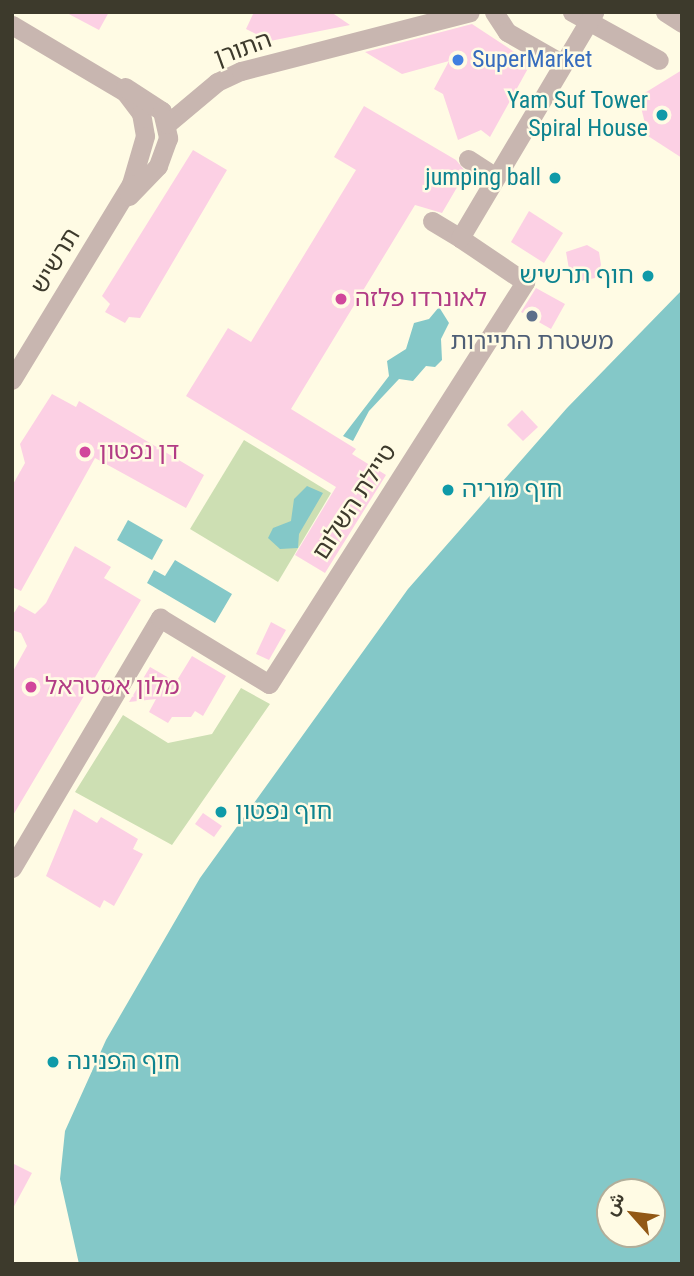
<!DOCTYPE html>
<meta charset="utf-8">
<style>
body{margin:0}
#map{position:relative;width:694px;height:1276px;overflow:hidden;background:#fffbe4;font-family:"Roboto Condensed",Vazirmatn,"Noto Sans Hebrew",sans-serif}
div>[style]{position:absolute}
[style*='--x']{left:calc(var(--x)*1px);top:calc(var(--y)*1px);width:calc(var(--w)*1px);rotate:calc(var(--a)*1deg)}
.green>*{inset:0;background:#cddfb3}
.water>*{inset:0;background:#84c8c8}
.building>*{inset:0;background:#fcd0e4}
.street>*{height:19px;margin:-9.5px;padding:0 9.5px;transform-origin:9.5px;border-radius:9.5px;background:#c8b6b0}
.dots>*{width:19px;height:19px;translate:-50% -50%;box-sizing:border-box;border:4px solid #fffbe4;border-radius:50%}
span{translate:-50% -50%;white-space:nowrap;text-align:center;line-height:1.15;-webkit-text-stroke:5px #fffbe4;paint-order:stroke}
.street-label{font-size:24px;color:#3d3a2c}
.shop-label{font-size:24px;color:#366cbe}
.left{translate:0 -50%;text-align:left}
.culture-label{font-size:24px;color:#0d838f}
.right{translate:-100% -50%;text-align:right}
.hotel-label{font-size:24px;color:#b23c85}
.service-label{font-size:24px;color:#4e5e75}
.frame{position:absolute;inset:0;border:14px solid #3d3a2c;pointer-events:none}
.north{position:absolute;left:596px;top:1178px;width:70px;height:70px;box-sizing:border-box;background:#fffbe4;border:2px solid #b1ae9a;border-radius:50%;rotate:298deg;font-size:19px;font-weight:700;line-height:28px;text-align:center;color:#3d3a2c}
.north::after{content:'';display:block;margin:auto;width:24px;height:32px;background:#925815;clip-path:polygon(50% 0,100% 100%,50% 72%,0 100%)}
</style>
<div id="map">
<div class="green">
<i style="clip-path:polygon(244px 440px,331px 493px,278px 582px,190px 529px)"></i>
<i style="clip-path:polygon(241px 688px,270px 704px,172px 845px,75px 792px,123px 715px,168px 743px,212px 734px)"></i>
</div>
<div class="water">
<i style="clip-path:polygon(evenodd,682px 290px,682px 1264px,79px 1264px,60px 1179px,65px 1131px,106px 1040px,200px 878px,408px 589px,567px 408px,682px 290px,652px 1192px,652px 1234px,610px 1234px,610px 1192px,652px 1192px)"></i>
<i style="clip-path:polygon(439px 307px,449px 323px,441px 339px,442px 360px,435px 367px,426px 366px,413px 381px,399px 379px,369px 411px,353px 441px,343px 436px,389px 376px,387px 361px,406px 349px,414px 323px,429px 319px)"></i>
<i style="clip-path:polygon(307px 486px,323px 493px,299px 534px,298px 548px,280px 549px,268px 538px,273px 528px,291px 521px,294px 499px)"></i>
<i style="clip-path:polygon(128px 520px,163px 540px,152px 560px,117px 540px)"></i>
<i style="clip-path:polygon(175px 560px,232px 594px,215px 623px,147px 583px,154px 570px,165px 576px)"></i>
</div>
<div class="building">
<i style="clip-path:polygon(65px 12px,109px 12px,99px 30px)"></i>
<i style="clip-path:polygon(254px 12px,331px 12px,350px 25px,270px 41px,246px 29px)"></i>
<i style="clip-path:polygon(472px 24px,531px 63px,490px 137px,481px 130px,458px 140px,443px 94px,434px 89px,449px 61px,402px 74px,365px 52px)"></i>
<i style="clip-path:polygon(682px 70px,682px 158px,648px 136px,641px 107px,643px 94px)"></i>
<i style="clip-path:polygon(364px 106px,456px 160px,466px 172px,442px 213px,415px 205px,291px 409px,356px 449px,352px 454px,386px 475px,325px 573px,295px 555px,336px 487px,186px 396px,228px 328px,251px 342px,356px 170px,334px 157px)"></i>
<i style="clip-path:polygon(193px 150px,227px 170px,140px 318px,129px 317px,125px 323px,105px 312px,110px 304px,102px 296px)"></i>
<i style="clip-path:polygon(529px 211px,563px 233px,544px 263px,511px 242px)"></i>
<i style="clip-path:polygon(587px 245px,599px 252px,601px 265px,595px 278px,581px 281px,570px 275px,566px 252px)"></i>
<i style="clip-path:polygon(536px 288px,565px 304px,551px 329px,521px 312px)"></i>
<i style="clip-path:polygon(52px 394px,76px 407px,79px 401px,204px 475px,186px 508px,95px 458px,21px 591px,12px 587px,12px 486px,25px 463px,20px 444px)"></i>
<i style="clip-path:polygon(522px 410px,538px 427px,523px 441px,507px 425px)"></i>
<i style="clip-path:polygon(75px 546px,111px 567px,104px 578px,141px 600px,12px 817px,12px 673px,27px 646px,21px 633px,12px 630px,12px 616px,19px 605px,35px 614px,46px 603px)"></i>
<i style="clip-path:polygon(271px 622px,286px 630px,269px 660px,256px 654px)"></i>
<i style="clip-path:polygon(192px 656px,226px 676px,203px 716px,195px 711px,191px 717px,172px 717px,168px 723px,149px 712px,156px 699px,129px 702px,150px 667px,176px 682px)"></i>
<i style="clip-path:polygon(74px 809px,97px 823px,101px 817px,138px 839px,133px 849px,143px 854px,114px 906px,104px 900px,100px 908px,46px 876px)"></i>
<i style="clip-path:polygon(203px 813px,222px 826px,214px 837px,195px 824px)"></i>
<i style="clip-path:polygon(12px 1163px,32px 1173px,12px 1210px)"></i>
</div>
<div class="street">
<i style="--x:494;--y:12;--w:24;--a:57"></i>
<i style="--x:507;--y:32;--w:64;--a:29.7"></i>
<i style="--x:572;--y:12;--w:99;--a:28.9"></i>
<i style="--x:665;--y:12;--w:20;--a:33"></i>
<i style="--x:12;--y:25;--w:131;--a:30.7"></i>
<i style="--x:125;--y:92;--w:26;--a:53"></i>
<i style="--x:141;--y:113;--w:23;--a:80"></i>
<i style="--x:145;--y:136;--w:50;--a:106.3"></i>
<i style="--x:131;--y:184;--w:229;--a:121.3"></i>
<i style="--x:125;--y:87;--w:44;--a:33"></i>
<i style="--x:162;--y:111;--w:28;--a:77"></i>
<i style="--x:168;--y:138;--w:30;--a:110"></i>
<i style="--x:158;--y:166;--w:42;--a:134"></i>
<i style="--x:167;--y:124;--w:65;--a:-40"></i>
<i style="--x:217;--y:82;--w:26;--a:-25"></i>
<i style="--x:241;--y:71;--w:236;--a:-14.4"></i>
<i style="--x:468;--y:159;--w:33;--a:33"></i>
<i style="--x:432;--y:221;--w:33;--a:31"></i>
<i style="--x:12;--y:868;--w:291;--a:-59.4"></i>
<i style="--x:160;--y:618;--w:127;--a:31.2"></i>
<i style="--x:269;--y:684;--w:477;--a:-57.5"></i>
<i style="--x:525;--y:282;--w:78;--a:-145.9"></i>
<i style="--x:460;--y:238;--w:263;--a:-59.3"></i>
</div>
<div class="dots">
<i style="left:458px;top:60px;background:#3f7fe0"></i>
<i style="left:662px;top:115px;background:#0f9aa8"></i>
<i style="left:555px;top:178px;background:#0f9aa8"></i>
<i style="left:648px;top:276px;background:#0f9aa8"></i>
<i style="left:341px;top:299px;background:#d1479c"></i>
<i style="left:532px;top:316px;background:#5c6f8a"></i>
<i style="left:85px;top:452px;background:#d1479c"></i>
<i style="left:448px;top:490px;background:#0f9aa8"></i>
<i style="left:31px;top:687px;background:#d1479c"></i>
<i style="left:221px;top:812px;background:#0f9aa8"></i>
<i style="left:53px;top:1062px;background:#0f9aa8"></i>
</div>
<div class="street-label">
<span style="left:243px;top:49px;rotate:-20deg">התורן</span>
<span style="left:56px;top:261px;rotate:-59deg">תרשיש</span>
<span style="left:355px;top:502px;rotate:-57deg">טיילת השלום</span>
</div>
<div class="shop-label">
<span class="left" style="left:472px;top:60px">SuperMarket</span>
</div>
<div class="culture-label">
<span class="right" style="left:648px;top:115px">Yam Suf Tower<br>Spiral House</span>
<span class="right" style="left:541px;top:178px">jumping ball</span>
<span class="right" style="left:634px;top:276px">חוף תרשיש</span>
<span class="left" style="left:462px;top:490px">חוף מוריה</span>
<span class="left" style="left:235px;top:812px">חוף נפטון</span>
<span class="left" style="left:67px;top:1062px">חוף הפנינה</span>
</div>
<div class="hotel-label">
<span class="left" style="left:355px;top:299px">לאונרדו פלזה</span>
<span class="left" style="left:99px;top:452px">דן נפטון</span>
<span class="left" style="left:45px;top:687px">מלון אסטראל</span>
</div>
<div class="service-label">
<span style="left:532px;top:342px">משטרת התיירות</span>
</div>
<div class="frame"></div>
<div class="north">ش</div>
</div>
